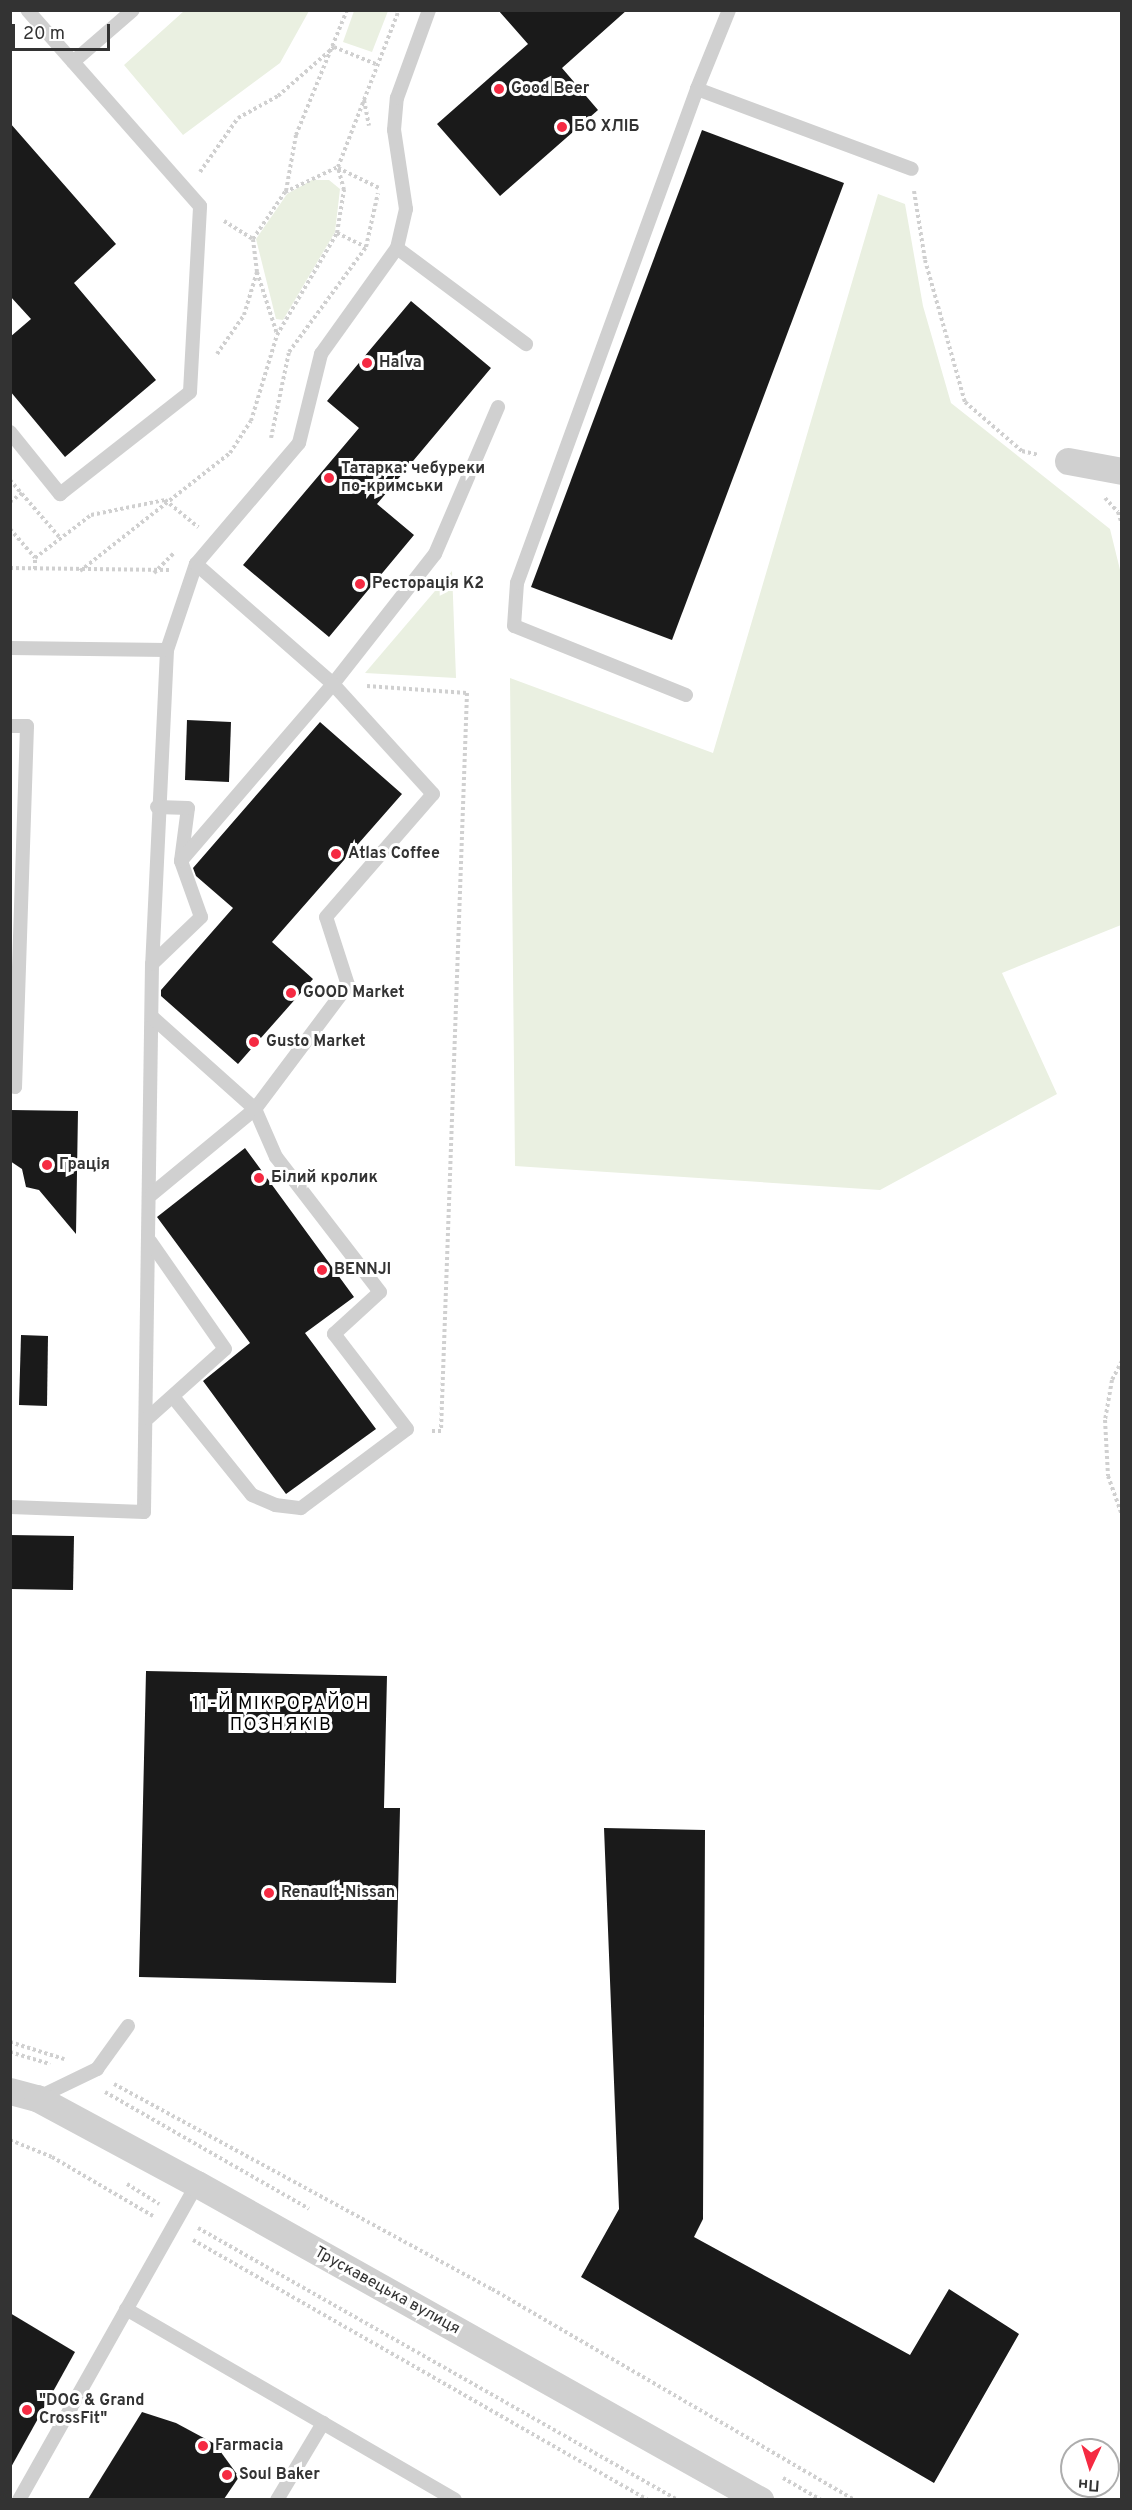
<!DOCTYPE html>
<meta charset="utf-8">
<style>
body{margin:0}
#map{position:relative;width:1132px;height:2510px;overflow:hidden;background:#fff;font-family:Overpass,sans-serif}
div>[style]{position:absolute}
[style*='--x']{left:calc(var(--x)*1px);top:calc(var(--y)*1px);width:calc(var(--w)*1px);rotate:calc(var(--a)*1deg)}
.green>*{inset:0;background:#eaf0e1}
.building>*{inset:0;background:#1a1a1a}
.path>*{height:4px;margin-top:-2px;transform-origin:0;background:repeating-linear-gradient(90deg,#d0d0d0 0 3px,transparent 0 6px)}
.service>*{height:14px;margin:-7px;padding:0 7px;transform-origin:7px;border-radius:7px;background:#d0d0d0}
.minor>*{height:27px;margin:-13.5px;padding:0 13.5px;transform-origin:13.5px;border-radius:13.5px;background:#d0d0d0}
.dots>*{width:16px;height:16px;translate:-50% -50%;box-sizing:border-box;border:3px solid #fff;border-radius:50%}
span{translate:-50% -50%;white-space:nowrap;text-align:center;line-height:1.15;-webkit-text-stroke:6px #fff;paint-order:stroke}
.poi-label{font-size:16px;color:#333;font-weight:700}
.left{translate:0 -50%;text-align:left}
.street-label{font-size:16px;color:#333}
.neighbourhood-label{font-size:18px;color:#000;letter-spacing:1.5px}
.frame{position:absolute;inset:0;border:12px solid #333;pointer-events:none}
.north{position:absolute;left:1060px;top:2438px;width:60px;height:60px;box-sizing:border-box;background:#fff;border:2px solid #adadad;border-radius:50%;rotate:184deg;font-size:16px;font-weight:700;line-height:24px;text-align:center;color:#333}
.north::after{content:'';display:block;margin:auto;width:21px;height:27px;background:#f52a42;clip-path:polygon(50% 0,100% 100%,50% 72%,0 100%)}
.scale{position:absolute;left:12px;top:24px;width:98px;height:27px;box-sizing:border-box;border:3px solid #333;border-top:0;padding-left:8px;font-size:18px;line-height:21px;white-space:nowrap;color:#333;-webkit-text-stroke:4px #fff;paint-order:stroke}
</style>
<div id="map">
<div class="green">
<i style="clip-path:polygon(184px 11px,184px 10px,309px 11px,280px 63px,183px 135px,124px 65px)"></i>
<i style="clip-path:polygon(354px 11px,388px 11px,372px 52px,343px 42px)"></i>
<i style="clip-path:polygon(312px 180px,329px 180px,340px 189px,335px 232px,283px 320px,276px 319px,256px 239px,287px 194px)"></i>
<i style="clip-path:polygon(878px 194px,905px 204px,923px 306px,951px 403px,1110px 529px,1122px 578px,1121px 925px,1002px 973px,1057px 1094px,880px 1190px,515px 1166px,510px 678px,713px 753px)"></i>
<i style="clip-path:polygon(452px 571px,456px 678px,365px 673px)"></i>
</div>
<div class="building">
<i style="clip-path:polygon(498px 10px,627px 10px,562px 68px,598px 110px,500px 196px,437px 124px,528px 44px)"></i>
<i style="clip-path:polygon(10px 123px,116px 244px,74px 283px,156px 380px,65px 457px,10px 391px,10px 337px,31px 319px,10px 296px)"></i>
<i style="clip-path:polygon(702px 130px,844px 183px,672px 640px,531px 587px)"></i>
<i style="clip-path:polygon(411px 301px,491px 368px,377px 504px,414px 535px,329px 637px,243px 565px,359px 428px,327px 401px)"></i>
<i style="clip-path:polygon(187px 720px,231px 722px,229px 782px,185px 780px)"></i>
<i style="clip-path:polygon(320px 722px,402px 794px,272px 942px,313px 979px,238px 1064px,161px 996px,161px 990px,233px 908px,196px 876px,193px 868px)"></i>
<i style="clip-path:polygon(10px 1110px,78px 1111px,76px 1234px,39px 1190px,26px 1187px,22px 1169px,10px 1161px)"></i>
<i style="clip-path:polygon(245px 1148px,354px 1297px,305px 1333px,376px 1429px,286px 1494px,203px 1381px,250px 1343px,157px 1217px)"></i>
<i style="clip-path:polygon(21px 1335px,48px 1336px,47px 1406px,19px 1405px)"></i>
<i style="clip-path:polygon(10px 1535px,74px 1536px,73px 1590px,10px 1589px)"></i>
<i style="clip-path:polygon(146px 1671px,387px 1676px,384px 1808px,400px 1808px,396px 1983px,139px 1977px)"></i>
<i style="clip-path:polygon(604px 1828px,705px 1830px,703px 2219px,694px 2237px,910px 2355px,949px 2289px,1019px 2334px,934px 2483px,581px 2277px,619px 2209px)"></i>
<i style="clip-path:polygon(10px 2313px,75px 2352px,10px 2469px)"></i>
<i style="clip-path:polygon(142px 2412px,176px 2423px,215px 2444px,239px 2477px,224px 2499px,88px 2499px)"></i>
</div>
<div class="path">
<i style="--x:364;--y:100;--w:26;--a:79"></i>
<i style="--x:338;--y:168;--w:46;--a:26"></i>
<i style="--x:200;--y:172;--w:66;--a:-54.9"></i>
<i style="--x:238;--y:118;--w:46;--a:-28.8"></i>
<i style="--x:278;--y:96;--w:74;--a:-41.2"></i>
<i style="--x:334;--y:47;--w:48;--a:22.2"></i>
<i style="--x:286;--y:191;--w:57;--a:-79.9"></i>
<i style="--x:296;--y:135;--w:135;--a:-67.8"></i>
<i style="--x:914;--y:191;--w:70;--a:80.9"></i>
<i style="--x:925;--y:260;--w:148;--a:74.3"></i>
<i style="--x:965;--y:402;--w:75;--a:40.7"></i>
<i style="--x:1022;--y:451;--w:17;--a:13"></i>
<i style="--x:224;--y:221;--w:34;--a:32"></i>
<i style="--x:337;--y:233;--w:32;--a:26"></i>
<i style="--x:257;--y:272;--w:65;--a:72.1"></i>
<i style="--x:217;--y:354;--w:47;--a:-55.3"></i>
<i style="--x:244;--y:315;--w:45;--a:-73.2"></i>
<i style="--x:257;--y:272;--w:33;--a:-97"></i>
<i style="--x:253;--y:239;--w:57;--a:-55.8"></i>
<i style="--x:285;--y:192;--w:59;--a:-25.3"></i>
<i style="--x:338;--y:167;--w:168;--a:-68.8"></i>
<i style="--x:271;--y:438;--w:88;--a:-78.2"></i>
<i style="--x:289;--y:352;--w:130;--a:-53.7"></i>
<i style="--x:366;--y:247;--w:55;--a:-77.5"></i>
<i style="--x:10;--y:480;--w:77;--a:49.2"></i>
<i style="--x:1105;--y:498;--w:19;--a:47"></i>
<i style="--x:1118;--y:512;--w:13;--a:72"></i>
<i style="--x:10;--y:502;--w:15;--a:-37"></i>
<i style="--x:10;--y:529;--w:38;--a:49"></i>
<i style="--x:10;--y:568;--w:159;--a:0.7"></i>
<i style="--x:35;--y:569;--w:11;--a:-90"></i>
<i style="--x:35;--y:558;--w:71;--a:-37.5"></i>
<i style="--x:91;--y:515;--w:76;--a:-11.5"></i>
<i style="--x:165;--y:500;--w:43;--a:39.3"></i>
<i style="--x:80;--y:571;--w:191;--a:-38.2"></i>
<i style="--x:230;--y:453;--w:38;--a:-57"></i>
<i style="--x:251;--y:421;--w:90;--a:-73.2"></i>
<i style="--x:277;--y:335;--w:118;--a:-59.5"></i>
<i style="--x:337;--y:233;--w:44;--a:-80.8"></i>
<i style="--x:344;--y:190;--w:24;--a:-105"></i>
<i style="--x:154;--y:573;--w:28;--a:-45"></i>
<i style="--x:367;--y:686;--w:100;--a:4"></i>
<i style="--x:467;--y:693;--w:738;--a:92.02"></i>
<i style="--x:441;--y:1431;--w:12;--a:180"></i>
<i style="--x:1122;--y:1361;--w:21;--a:118"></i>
<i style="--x:1112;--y:1380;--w:41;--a:99.9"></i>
<i style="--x:1105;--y:1420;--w:56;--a:86.9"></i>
<i style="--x:1108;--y:1476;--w:41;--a:70.3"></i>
<i style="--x:10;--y:2042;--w:57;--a:17.5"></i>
<i style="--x:10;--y:2052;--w:42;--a:16.7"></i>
<i style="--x:114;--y:2084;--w:430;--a:28.5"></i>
<i style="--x:492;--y:2289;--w:420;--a:30.2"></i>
<i style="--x:105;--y:2092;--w:235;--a:29.8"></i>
<i style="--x:10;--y:2140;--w:45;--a:22"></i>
<i style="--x:52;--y:2157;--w:117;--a:30.3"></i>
<i style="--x:127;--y:2184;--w:38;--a:32"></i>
<i style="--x:198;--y:2228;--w:552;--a:29.54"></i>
<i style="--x:193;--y:2240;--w:524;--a:29.74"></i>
<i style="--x:783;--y:2478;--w:44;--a:30.1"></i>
</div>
<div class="service">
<i style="--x:729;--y:10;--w:85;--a:112.1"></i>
<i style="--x:697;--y:89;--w:229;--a:20.4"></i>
<i style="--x:73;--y:62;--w:79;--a:-40.9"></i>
<i style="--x:397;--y:248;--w:161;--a:36.7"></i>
<i style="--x:10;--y:432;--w:80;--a:51.1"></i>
<i style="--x:60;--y:494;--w:165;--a:-38.1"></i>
<i style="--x:190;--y:392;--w:186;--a:-86.9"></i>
<i style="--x:200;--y:206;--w:261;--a:-131.4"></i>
<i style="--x:196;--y:564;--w:159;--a:-49.6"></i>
<i style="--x:299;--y:443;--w:92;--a:-76.1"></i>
<i style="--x:321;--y:354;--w:130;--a:-54.4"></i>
<i style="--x:397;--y:248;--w:40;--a:-77"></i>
<i style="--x:406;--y:209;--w:80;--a:-98.6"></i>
<i style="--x:394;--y:130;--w:32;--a:-85"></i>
<i style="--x:397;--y:98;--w:94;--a:-70"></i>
<i style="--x:10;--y:648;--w:157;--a:0.7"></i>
<i style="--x:167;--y:650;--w:314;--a:92.7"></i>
<i style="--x:152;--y:964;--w:548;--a:90.84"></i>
<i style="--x:144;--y:1512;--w:134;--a:-177.9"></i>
<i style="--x:167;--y:650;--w:91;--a:-71.4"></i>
<i style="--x:196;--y:564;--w:182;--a:41.2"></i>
<i style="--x:333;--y:684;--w:165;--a:-51.9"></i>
<i style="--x:435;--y:554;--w:160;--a:-66.8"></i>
<i style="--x:686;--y:695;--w:185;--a:-158.1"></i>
<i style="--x:514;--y:626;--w:43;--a:-86"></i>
<i style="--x:517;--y:583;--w:526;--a:-69.98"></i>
<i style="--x:10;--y:726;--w:17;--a:0"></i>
<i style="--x:27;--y:726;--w:361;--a:91.9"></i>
<i style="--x:15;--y:1087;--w:5;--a:-169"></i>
<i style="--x:152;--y:964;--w:68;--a:-43.8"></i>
<i style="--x:201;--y:917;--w:59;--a:-109.7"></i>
<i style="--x:181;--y:861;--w:53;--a:-82.5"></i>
<i style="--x:188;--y:808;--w:31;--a:-178"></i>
<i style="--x:152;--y:1194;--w:134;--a:-39.5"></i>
<i style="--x:255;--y:1109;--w:138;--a:-138.2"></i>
<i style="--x:174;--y:1398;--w:124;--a:51.2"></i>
<i style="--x:252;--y:1495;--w:25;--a:23"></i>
<i style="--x:275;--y:1505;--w:26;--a:7"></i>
<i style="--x:301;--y:1508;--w:132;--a:-36.7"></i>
<i style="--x:407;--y:1429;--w:120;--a:-127.5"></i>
<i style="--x:334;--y:1334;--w:62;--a:-42.4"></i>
<i style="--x:380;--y:1292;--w:170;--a:-127.6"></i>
<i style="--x:276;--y:1157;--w:52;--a:-113.6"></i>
<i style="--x:255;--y:1109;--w:155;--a:-53.1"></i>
<i style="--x:348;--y:985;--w:71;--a:-107.9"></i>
<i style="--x:326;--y:917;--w:163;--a:-49"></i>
<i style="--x:433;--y:794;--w:149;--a:-132.3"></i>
<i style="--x:333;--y:684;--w:233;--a:130.7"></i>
<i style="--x:148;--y:1418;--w:103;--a:-41.9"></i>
<i style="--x:225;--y:1349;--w:131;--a:-124.8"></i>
<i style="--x:37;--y:2098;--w:67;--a:-25.8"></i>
<i style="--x:97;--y:2069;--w:53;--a:-54.2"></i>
<i style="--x:126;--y:2309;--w:380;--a:30.1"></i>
<i style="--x:19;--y:2500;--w:363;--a:-60.6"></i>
<i style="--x:277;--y:2500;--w:90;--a:-59.1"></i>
</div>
<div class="minor">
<i style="--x:1068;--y:461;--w:55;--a:10.5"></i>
<i style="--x:10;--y:2091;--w:28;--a:15"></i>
<i style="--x:37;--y:2098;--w:182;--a:28.3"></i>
<i style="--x:197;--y:2184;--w:646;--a:29.3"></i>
</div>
<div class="dots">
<i style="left:499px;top:89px;background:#f52a42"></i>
<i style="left:562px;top:127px;background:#f52a42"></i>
<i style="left:367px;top:363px;background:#f52a42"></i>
<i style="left:329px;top:478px;background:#f52a42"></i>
<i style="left:360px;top:584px;background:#f52a42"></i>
<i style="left:336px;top:854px;background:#f52a42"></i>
<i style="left:291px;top:993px;background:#f52a42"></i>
<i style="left:254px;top:1042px;background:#f52a42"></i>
<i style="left:47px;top:1165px;background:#f52a42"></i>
<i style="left:259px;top:1178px;background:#f52a42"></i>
<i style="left:322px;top:1270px;background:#f52a42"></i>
<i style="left:269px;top:1893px;background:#f52a42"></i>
<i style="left:27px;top:2410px;background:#f52a42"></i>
<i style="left:203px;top:2446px;background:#f52a42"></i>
<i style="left:227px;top:2475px;background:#f52a42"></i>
</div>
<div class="poi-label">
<span class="left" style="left:511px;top:89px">Good Beer</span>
<span class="left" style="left:574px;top:127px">БО ХЛIБ</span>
<span class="left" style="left:379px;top:363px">Halva</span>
<span class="left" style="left:341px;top:478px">Татарка: чебуреки<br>по-кримськи</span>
<span class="left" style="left:372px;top:584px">Ресторація K2</span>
<span class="left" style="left:348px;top:854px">Atlas Coffee</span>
<span class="left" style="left:303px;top:993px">GOOD Market</span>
<span class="left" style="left:266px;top:1042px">Gusto Market</span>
<span class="left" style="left:59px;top:1165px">Грація</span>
<span class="left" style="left:271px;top:1178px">Білий кролик</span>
<span class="left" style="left:334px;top:1270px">BENNJI</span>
<span class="left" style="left:281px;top:1893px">Renault-Nissan</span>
<span class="left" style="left:39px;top:2410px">"DOG &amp; Grand<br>CrossFit"</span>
<span class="left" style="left:215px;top:2446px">Farmacia</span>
<span class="left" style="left:239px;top:2475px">Soul Baker</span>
</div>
<div class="street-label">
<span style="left:387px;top:2291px;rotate:29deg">Трускавецька вулиця</span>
</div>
<div class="neighbourhood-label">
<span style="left:281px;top:1716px">11-Й МІКРОРАЙОН<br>ПОЗНЯКІВ</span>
</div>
<div class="frame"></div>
<div class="north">Пн</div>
<div class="scale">20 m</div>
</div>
